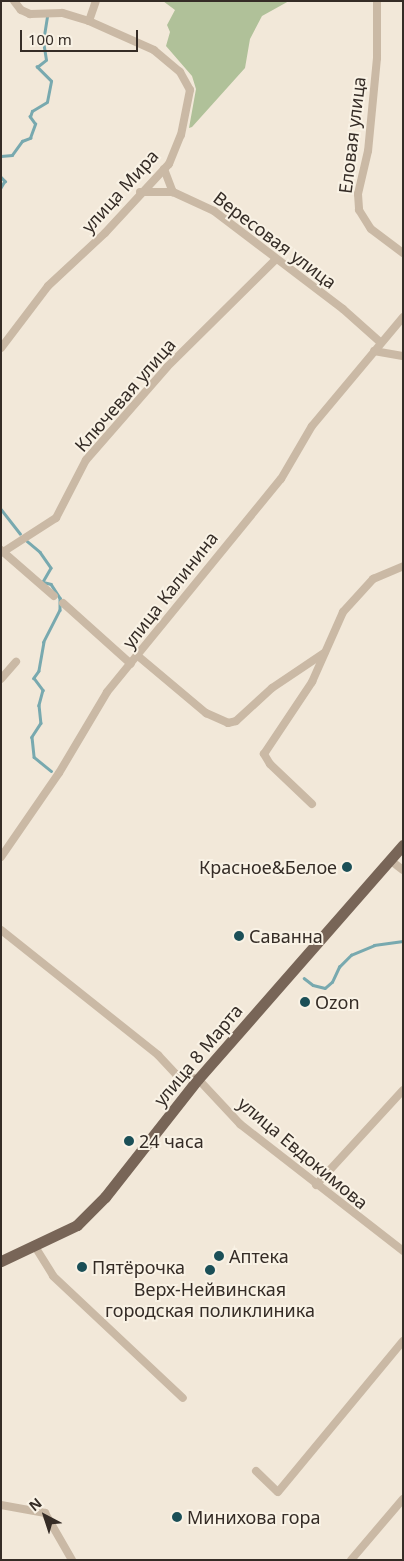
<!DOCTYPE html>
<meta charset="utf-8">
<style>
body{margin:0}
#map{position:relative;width:404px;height:1561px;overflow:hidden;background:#f2e8d9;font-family:"Noto Sans",sans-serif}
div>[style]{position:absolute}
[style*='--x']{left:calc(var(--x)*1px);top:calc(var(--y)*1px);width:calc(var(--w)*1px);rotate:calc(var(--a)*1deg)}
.green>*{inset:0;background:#b0c199}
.stream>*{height:2.5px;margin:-1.25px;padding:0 1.25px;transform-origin:1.25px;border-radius:1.25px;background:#78a9af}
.minor>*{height:8px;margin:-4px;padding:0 4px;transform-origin:4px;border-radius:4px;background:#cab9a5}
.primary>*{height:11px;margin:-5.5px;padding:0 5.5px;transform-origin:5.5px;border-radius:5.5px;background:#786557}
.dots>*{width:14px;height:14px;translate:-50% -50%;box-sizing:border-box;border:2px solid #f9f2e5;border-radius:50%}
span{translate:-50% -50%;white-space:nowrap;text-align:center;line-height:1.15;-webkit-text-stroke:4px #f9f2e5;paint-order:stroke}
.street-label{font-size:18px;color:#352c26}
.poi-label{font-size:18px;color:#352c26}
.right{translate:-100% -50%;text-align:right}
.left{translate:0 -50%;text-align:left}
.frame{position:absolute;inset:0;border:2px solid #352c26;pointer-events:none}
.north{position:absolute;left:20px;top:1491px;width:50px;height:50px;-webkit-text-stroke:4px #f9f2e5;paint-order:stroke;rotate:320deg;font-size:14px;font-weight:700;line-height:20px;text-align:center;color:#352c26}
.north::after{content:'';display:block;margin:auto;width:18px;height:22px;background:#352c26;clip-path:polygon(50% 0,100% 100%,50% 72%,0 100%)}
.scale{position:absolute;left:20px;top:30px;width:118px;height:22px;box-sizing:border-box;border:2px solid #352c26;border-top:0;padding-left:6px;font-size:15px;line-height:18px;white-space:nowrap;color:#352c26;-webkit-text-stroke:4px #f9f2e5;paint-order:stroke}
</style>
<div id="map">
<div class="green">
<i style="clip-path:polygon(163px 1px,289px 1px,262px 16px,250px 39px,245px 68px,192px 127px,189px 128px,196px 89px,192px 76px,166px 46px,170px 32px,167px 25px,175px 10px)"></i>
</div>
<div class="stream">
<i style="--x:1;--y:156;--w:11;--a:-5"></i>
<i style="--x:12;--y:155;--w:17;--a:-54"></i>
<i style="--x:22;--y:141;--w:9;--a:-21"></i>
<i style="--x:30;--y:138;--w:15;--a:-70"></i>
<i style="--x:35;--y:124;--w:9;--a:-126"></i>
<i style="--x:30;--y:117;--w:6;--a:-72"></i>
<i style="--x:32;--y:111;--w:17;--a:-31"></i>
<i style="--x:47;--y:102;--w:21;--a:-79"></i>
<i style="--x:51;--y:81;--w:20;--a:-135"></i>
<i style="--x:37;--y:67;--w:11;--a:-38"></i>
<i style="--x:46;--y:60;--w:18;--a:-99"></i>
<i style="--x:43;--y:42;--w:25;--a:-81"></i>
<i style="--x:1;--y:177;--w:6;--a:45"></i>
<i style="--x:5;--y:181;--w:8;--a:120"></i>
<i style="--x:1;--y:509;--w:31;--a:52"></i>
<i style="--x:27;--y:541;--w:17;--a:40"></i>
<i style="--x:40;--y:552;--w:19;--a:55"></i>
<i style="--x:51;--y:568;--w:16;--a:120"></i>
<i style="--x:43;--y:582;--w:8;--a:14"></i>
<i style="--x:51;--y:584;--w:17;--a:57"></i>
<i style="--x:60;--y:598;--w:12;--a:90"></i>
<i style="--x:60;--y:610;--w:36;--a:117"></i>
<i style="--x:44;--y:642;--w:29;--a:100"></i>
<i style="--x:39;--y:671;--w:9;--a:126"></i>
<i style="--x:34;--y:678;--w:15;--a:53"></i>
<i style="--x:43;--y:690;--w:16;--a:105"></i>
<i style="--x:39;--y:705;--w:18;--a:84"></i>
<i style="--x:41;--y:723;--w:17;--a:123"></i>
<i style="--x:32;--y:737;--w:20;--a:84"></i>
<i style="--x:34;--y:757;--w:22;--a:39"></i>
<i style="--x:304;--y:978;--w:11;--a:38"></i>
<i style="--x:313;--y:985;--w:12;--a:14"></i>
<i style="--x:325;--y:988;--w:9;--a:-41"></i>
<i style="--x:332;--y:982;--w:17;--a:-65"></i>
<i style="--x:339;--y:967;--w:17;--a:-45"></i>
<i style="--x:351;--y:955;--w:25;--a:-23"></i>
<i style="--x:374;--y:945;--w:29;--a:-8"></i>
</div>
<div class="minor">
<i style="--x:377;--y:1;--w:57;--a:90"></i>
<i style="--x:377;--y:58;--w:93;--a:95.5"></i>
<i style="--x:368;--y:151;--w:44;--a:103.1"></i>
<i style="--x:358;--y:194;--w:16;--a:86"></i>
<i style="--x:359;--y:210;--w:22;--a:58"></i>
<i style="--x:371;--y:229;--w:40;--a:37"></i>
<i style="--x:89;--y:21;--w:21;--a:-71"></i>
<i style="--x:164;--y:169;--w:25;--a:69"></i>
<i style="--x:140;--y:192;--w:33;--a:0"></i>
<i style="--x:173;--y:192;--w:45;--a:24.9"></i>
<i style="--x:214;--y:211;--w:162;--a:37.2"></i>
<i style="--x:343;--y:309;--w:50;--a:41.7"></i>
<i style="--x:1;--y:348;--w:78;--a:-52.8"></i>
<i style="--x:48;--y:286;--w:78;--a:-42.9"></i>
<i style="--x:105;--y:233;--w:94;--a:-47.2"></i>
<i style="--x:169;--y:164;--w:31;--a:-68"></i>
<i style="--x:181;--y:135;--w:46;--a:-78.7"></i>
<i style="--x:190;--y:90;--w:21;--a:-119"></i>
<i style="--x:180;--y:72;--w:34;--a:-140"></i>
<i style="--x:154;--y:50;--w:71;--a:-156"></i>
<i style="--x:89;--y:21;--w:28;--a:-163"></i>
<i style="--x:62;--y:13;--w:32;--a:178"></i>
<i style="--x:30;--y:14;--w:10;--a:-156"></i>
<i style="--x:21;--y:10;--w:11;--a:-128"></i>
<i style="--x:374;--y:351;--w:29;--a:10"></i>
<i style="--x:1;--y:550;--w:70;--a:41"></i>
<i style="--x:3;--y:552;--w:63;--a:-32.7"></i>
<i style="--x:56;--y:518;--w:65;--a:-62.7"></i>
<i style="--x:86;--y:460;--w:123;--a:-48.9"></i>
<i style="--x:167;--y:367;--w:153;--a:-44.7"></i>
<i style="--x:63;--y:603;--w:91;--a:41.9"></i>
<i style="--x:138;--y:656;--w:89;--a:40"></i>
<i style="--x:206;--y:713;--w:24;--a:24"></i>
<i style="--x:228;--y:723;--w:8;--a:-14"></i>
<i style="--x:236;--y:721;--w:49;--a:-42.5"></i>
<i style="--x:272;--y:688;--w:63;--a:-33.9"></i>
<i style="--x:1;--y:679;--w:23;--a:-49"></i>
<i style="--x:312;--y:804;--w:58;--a:-136.4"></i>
<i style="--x:270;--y:764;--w:12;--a:-121"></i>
<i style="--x:264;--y:754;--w:87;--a:-56.3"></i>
<i style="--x:312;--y:682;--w:77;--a:-66.1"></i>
<i style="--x:343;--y:612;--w:45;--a:-47.7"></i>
<i style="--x:373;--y:579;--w:33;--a:-23"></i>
<i style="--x:1;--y:857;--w:102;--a:-55.4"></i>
<i style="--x:59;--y:773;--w:94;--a:-59.3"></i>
<i style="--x:107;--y:692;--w:275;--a:-50.8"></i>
<i style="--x:281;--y:479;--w:61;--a:-59.7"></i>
<i style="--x:312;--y:426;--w:142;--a:-50.1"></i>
<i style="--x:390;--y:860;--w:16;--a:38"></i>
<i style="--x:1;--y:930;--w:201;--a:38.5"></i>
<i style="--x:158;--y:1055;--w:26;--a:47"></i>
<i style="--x:176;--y:1074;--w:23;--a:13"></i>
<i style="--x:198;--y:1079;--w:62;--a:47"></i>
<i style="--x:240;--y:1124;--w:207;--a:37.9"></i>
<i style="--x:316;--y:1185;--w:129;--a:-47.5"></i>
<i style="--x:34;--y:1245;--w:36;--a:58"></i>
<i style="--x:53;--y:1276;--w:178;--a:43.2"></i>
<i style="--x:256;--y:1471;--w:30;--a:44"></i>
<i style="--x:278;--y:1492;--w:196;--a:-50.4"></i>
<i style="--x:1;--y:1505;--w:45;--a:10.3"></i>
<i style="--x:45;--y:1513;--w:54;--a:60.1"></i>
<i style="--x:351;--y:1560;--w:80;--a:-49.6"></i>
</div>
<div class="primary">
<i style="--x:1;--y:1261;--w:84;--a:-25.3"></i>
<i style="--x:77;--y:1225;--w:40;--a:-45"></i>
<i style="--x:105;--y:1197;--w:150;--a:-51.8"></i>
<i style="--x:198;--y:1079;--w:311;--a:-48.8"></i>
</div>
<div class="dots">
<i style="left:347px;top:867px;background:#1b4f57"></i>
<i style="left:239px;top:936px;background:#1b4f57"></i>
<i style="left:305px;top:1002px;background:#1b4f57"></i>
<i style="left:129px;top:1141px;background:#1b4f57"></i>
<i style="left:219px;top:1256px;background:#1b4f57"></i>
<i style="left:82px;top:1267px;background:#1b4f57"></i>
<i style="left:210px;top:1270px;background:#1b4f57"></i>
<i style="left:177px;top:1517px;background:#1b4f57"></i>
</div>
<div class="street-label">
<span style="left:352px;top:135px;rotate:-83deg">Еловая улица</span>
<span style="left:120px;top:191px;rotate:-48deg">улица Мира</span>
<span style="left:275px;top:240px;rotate:37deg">Вересовая улица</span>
<span style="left:125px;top:395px;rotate:-49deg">Ключевая улица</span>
<span style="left:170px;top:590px;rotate:-52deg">улица Калинина</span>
<span style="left:198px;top:1055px;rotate:-50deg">улица 8 Марта</span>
<span style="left:303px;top:1153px;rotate:40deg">улица Евдокимова</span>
</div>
<div class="poi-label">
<span class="right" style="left:337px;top:867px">Красное&amp;Белое</span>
<span class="left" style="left:249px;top:936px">Саванна</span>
<span class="left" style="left:315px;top:1002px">Ozon</span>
<span class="left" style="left:139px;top:1141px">24 часа</span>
<span class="left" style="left:229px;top:1256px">Аптека</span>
<span class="left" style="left:92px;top:1267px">Пятёрочка</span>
<span style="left:210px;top:1300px">Верх-Нейвинская<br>городская поликлиника</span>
<span class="left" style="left:187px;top:1517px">Минихова гора</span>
</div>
<div class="frame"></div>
<div class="north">N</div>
<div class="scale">100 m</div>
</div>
